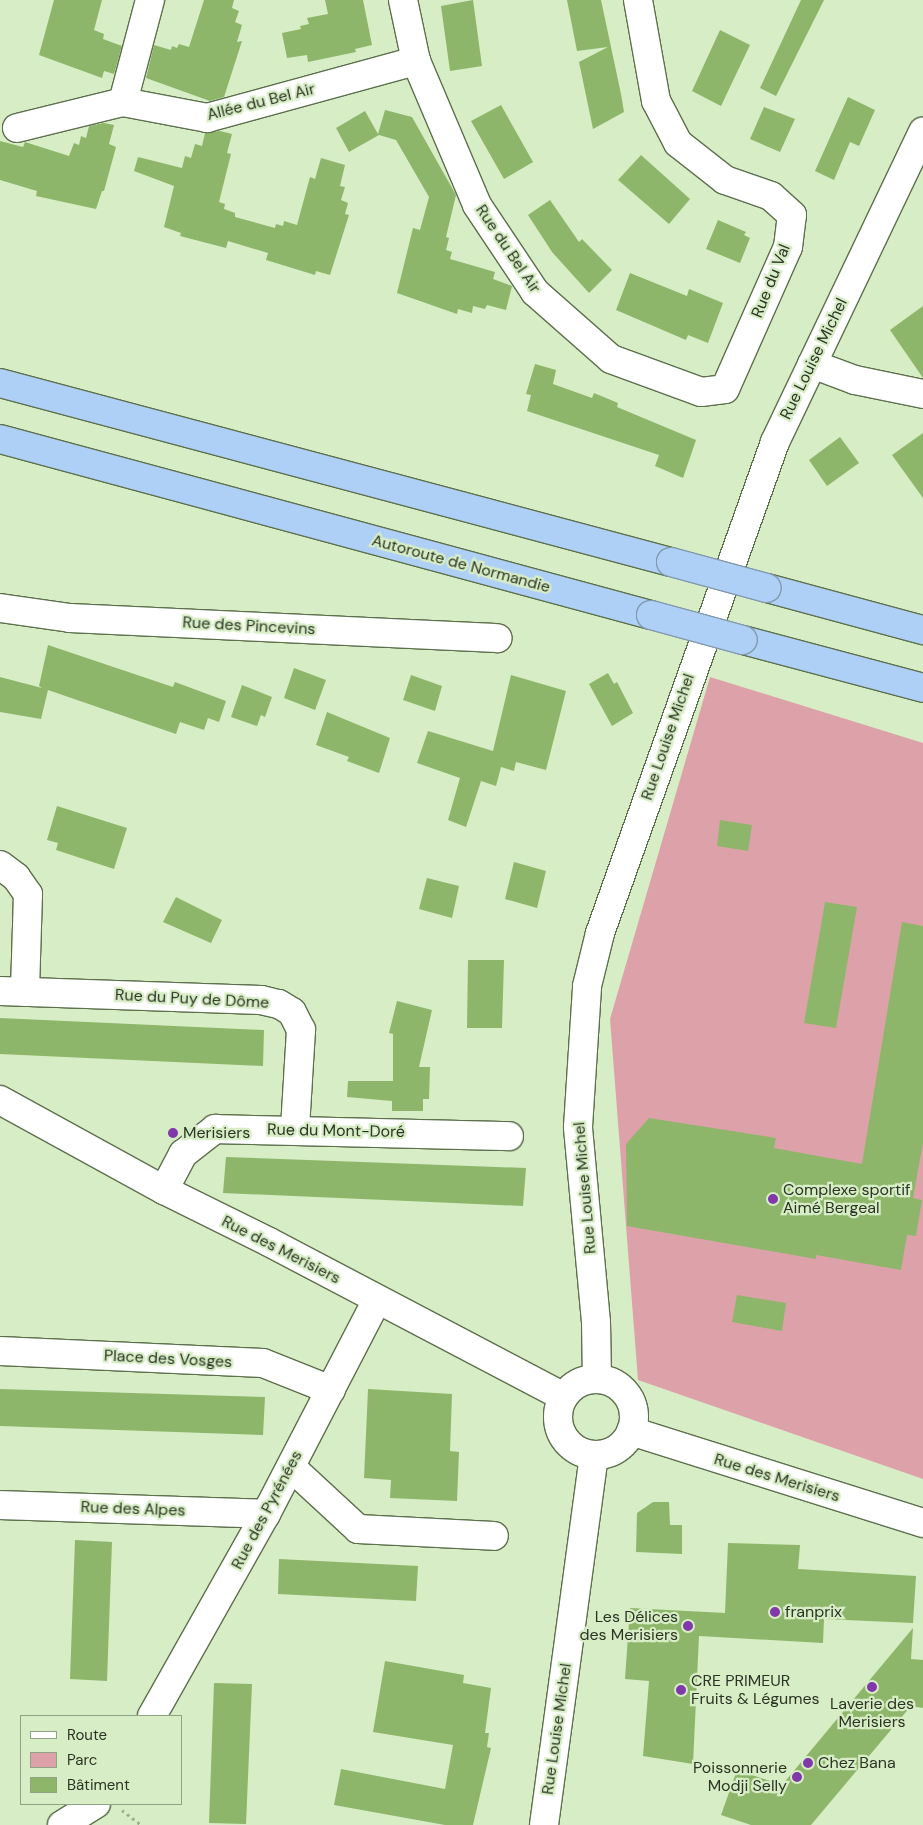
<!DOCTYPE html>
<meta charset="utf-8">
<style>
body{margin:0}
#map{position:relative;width:923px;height:1825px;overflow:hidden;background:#d7edc5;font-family:"DM Sans",sans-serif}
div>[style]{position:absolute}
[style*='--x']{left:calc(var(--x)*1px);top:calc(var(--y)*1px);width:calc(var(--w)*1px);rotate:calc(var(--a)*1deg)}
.green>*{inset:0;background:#dda2a9}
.building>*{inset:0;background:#8eb66a}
.path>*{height:3px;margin-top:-1.5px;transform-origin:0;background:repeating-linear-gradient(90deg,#9fb190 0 2.5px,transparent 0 6.5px)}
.roads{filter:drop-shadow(1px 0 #5d704d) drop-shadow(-1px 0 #5d704d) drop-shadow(0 1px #5d704d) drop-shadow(0 -1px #5d704d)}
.minor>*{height:28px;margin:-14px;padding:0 14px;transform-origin:14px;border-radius:14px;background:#fff}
.minor>.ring{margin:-14px;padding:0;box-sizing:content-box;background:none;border:28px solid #fff;border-radius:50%}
.highway>*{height:28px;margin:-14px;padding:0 14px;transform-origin:14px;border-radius:14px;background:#afd0f6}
.bridges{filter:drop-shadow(1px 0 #8199ac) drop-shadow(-1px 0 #8199ac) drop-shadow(0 1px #8199ac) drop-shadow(0 -1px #8199ac)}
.highway-bridge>*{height:28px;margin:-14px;padding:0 14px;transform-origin:14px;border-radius:14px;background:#afd0f6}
.dots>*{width:14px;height:14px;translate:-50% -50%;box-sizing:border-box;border:2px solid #d7edc5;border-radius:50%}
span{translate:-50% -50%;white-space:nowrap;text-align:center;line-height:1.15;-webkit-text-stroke:4.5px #d7edc5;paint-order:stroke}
.street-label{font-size:16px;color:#2b3424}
.poi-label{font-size:16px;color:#2b3424}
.left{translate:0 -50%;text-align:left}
.right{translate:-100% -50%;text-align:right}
.legend{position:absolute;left:20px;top:1715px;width:162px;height:90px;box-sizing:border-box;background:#d7edc5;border:1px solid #92a385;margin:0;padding:6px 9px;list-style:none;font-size:15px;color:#2b3424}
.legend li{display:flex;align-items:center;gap:10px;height:25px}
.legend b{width:25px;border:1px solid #92a385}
</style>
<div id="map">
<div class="green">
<i style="clip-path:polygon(710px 677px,923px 743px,923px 1479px,638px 1380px,610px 1019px)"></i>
</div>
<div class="building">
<i style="clip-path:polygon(54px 0,102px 0,94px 30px,104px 34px,103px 39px,122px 46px,114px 74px,104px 71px,102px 78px,39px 55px)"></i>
<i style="clip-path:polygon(204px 0,234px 0,232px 8px,239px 11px,235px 22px,242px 25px,237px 42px,242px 41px,224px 97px,210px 101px,146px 78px,154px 45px,171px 50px,172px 46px,177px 48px,179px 44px,189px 47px)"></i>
<i style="clip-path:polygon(325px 0,363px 0,372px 45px,355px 49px,356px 52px,308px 62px,307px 55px,287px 58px,282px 33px,301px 29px,300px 26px,309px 24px,307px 18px,328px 14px)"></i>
<i style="clip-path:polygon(473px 0,482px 66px,450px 71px,441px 6px)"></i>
<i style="clip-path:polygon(567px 0,601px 0,621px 94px,624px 112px,593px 129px,579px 62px,608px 47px,577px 51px)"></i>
<i style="clip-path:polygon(801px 0,824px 0,776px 96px,760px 88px)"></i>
<i style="clip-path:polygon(720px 30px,750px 45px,721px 106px,692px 91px)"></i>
<i style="clip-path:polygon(848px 97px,875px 110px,859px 146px,850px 142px,834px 180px,815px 171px)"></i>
<i style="clip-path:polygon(501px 105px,533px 162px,504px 179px,471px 121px)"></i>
<i style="clip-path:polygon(764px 107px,795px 119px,780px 152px,750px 139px)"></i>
<i style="clip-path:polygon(385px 110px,412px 117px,456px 195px,446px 237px,449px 238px,446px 250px,452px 252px,450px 259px,495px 272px,493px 279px,512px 286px,506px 310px,487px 305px,485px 309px,473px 306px,472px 313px,458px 309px,457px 314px,397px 293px,413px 228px,420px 230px,429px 197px,396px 140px,379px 135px,349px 152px,336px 128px,365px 111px,378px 134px)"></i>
<i style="clip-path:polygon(104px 123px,114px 125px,109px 144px,116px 147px,104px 191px,102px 191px,96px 209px,36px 196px,37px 191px,0 180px,0 141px,23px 147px,25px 142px,69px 156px,74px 143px,79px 145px,81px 136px,86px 138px,89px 126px)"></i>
<i style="clip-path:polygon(220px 131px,232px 134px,227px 153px,231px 154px,219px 202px,225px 204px,224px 209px,235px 213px,235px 217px,275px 228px,276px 224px,283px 226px,284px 221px,297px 225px,310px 177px,315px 179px,321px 158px,345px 165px,340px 186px,345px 187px,341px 200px,348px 203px,345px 214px,349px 215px,330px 275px,316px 271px,315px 275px,266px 260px,268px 253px,228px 241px,226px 248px,180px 236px,181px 233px,164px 227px,174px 186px,134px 171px,138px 157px,182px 168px,185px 156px,191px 158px,195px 144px,202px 146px,205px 133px)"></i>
<i style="clip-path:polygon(641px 155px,690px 199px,669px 224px,618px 180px)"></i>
<i style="clip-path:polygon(550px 200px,579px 242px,582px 239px,612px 270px,589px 293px,552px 252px,528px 215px)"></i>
<i style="clip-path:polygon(718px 220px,746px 232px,744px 235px,750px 238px,740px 263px,706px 249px)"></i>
<i style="clip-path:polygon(630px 273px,687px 296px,689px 289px,723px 303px,708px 343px,688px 335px,686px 340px,616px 310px)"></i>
<i style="clip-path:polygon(923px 306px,923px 378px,890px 330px)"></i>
<i style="clip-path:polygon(535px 364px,556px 370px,553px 384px,592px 398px,594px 393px,618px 403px,617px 407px,696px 440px,683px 478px,655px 466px,659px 455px,527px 411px,531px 395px,526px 394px)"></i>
<i style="clip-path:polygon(923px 433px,923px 498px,892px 455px)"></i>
<i style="clip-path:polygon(840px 437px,859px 463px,827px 486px,809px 460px)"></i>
<i style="clip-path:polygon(48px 645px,173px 687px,175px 682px,226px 701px,219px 722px,208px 718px,204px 730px,180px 722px,176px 734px,48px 690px,41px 719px,0 712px,0 677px,42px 688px,39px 686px)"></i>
<i style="clip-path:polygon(294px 668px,326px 680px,315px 710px,284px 698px)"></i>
<i style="clip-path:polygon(608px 673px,614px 684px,617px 682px,633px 713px,612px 726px,589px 684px)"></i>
<i style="clip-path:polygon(411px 675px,442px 686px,435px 711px,403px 700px)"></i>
<i style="clip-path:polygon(511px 675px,566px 691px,546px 770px,516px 762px,514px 771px,501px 767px,496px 786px,481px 781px,466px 827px,448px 820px,460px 778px,417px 763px,428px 731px,493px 751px)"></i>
<i style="clip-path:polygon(242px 685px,272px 697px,265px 717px,261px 715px,257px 726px,231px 717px)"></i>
<i style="clip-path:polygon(327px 712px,390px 738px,379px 773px,347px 761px,349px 757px,316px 745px)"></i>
<i style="clip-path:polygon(57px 806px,127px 828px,114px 869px,56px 850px,58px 843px,47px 840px)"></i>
<i style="clip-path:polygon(720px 820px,752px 825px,748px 851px,717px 846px)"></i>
<i style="clip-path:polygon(514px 862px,546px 871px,537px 908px,505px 899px)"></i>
<i style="clip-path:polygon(427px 878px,459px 886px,452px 918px,419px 909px)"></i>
<i style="clip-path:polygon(176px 897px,222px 920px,211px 943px,163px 922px)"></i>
<i style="clip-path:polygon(825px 902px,857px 907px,836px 1028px,804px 1023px)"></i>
<i style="clip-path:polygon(902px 922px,923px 926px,923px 1143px,913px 1198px,922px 1200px,916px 1236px,907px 1235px,901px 1270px,816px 1255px,816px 1259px,627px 1226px,626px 1144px,649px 1118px,776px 1138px,774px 1148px,862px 1164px)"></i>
<i style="clip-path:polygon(468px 960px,504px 960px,502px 1028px,467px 1028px)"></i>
<i style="clip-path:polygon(397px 1001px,432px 1010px,419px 1067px,430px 1067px,429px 1099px,423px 1099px,423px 1111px,392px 1111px,392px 1101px,347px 1097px,348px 1081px,393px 1081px,393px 1034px,389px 1033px)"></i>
<i style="clip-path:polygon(0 1018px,264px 1030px,263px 1066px,0 1054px)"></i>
<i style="clip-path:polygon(226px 1157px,526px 1168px,523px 1206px,223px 1193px)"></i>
<i style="clip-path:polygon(737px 1295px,786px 1303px,782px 1331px,732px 1322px)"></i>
<i style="clip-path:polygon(0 1389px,265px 1397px,263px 1435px,0 1426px)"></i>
<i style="clip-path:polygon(368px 1389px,452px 1394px,450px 1451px,459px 1452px,457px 1501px,390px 1498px,391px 1480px,364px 1478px)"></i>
<i style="clip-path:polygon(653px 1502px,669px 1502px,670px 1525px,682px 1525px,682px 1554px,636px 1552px,637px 1513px)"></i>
<i style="clip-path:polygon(75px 1540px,112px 1542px,107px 1681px,70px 1679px)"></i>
<i style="clip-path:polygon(728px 1543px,800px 1545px,798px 1569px,916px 1576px,913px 1623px,824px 1619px,823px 1643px,699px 1636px,693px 1764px,643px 1756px,649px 1681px,625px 1679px,630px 1608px,725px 1613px)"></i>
<i style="clip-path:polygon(279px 1559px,418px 1566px,416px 1601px,278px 1594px)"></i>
<i style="clip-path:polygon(913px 1628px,911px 1659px,923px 1660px,923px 1708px,911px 1706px,811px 1825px,751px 1825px,721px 1815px,737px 1770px,782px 1785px)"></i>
<i style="clip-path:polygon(385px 1661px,464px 1675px,463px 1683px,491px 1688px,485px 1733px,489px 1733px,487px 1747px,491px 1748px,473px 1825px,445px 1825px,334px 1805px,341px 1769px,445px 1789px,453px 1745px,373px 1732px)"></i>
<i style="clip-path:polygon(214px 1683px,252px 1684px,246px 1824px,209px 1823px)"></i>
</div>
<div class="path">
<i style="--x:122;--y:1810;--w:24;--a:38"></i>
</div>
<div class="roads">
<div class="minor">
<i style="--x:403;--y:0;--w:62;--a:78"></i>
<i style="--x:416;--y:61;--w:156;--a:67"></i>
<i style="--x:477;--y:205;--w:105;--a:56.3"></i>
<i style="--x:535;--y:292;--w:101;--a:41.4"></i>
<i style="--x:611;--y:359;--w:96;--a:20.1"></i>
<i style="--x:701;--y:392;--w:24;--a:-7"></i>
<i style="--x:725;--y:389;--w:155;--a:-66.1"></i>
<i style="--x:788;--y:247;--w:32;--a:-83"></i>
<i style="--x:792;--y:215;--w:28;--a:-138"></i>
<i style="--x:771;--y:196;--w:49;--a:-160.8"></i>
<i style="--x:725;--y:180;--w:60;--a:-141.8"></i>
<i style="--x:678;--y:143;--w:47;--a:-117.6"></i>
<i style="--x:656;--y:101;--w:103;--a:-100.1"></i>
<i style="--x:123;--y:102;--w:106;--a:-75.2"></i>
<i style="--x:17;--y:128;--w:109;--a:-13.8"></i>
<i style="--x:123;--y:102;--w:86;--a:10.8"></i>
<i style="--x:207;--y:118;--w:217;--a:-15.3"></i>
<i style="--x:812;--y:364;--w:46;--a:20.4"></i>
<i style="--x:855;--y:380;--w:69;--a:11.6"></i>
<i style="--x:0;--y:608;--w:71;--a:8.1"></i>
<i style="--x:70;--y:618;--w:428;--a:2.7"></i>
<i style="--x:0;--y:865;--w:20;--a:37"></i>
<i style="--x:16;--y:877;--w:21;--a:55"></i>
<i style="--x:28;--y:894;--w:98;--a:91.8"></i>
<i style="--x:0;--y:991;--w:261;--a:2"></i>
<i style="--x:261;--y:1000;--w:18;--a:13"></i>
<i style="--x:279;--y:1004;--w:15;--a:32"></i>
<i style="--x:292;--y:1012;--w:20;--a:63"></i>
<i style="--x:301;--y:1030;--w:99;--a:93.5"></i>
<i style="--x:0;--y:1100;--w:187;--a:28.8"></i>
<i style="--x:164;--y:1190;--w:117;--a:26.3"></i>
<i style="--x:269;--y:1242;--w:333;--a:27.7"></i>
<i style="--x:164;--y:1190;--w:41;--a:-62.2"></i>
<i style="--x:183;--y:1154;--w:41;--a:-38"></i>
<i style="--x:215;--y:1129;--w:294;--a:1.4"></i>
<i style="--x:0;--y:1351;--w:263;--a:2.6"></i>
<i style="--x:263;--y:1363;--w:73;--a:21.7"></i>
<i style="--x:597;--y:1379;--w:57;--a:-91"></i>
<i style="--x:596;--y:1322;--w:196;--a:-95.3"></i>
<i style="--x:578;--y:1127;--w:141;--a:-86.3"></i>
<i style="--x:587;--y:986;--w:55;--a:-76.2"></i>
<i style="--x:600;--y:933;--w:521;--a:-70.38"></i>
<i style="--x:775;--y:442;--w:344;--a:-64.5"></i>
<i class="ring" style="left:558px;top:1379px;width:48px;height:48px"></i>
<i style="--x:631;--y:1431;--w:306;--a:17.5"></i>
<i style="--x:291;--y:1467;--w:91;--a:42.8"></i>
<i style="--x:358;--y:1529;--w:136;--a:2.9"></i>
<i style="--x:0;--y:1505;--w:266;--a:1.9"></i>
<i style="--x:152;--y:1716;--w:232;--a:-60.6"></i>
<i style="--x:266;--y:1514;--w:241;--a:-62.6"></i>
<i style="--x:62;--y:1825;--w:40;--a:-32"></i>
<i style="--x:544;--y:1825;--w:373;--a:-82.3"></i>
</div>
<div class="highway">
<i style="--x:0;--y:383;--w:694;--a:14.94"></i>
<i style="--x:0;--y:439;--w:674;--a:15.13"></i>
<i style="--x:767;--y:588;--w:162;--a:15.1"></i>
<i style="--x:743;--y:640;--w:186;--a:14.9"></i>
</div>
</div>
<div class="bridges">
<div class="highway-bridge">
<i style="--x:671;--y:562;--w:99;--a:15.2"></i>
<i style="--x:651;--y:615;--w:95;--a:15.2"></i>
</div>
</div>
<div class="dots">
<i style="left:173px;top:1133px;background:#8138aa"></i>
<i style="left:773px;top:1199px;background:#8138aa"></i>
<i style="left:775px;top:1612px;background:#8138aa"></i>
<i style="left:688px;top:1626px;background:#8138aa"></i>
<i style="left:872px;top:1687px;background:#8138aa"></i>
<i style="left:681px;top:1690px;background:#8138aa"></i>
<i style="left:808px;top:1763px;background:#8138aa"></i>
<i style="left:797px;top:1777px;background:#8138aa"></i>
</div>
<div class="street-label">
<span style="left:261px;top:102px;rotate:-14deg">Allée du Bel Air</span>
<span style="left:508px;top:249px;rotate:56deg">Rue du Bel Air</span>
<span style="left:771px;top:281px;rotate:-68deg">Rue du Val</span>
<span style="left:814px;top:359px;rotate:-64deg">Rue Louise Michel</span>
<span style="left:461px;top:564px;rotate:15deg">Autoroute de Normandie</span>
<span style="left:249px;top:626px;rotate:3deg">Rue des Pincevins</span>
<span style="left:668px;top:737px;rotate:-71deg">Rue Louise Michel</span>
<span style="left:192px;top:999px;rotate:3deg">Rue du Puy de Dôme</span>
<span style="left:336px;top:1131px;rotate:1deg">Rue du Mont-Doré</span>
<span style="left:585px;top:1188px;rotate:-95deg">Rue Louise Michel</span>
<span style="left:281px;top:1250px;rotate:27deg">Rue des Merisiers</span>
<span style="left:168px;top:1359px;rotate:3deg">Place des Vosges</span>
<span style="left:777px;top:1478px;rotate:17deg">Rue des Merisiers</span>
<span style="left:133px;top:1509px;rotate:2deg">Rue des Alpes</span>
<span style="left:267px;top:1510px;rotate:-62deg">Rue des Pyrénées</span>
<span style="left:557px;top:1729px;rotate:-82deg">Rue Louise Michel</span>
</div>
<div class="poi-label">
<span class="left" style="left:183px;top:1133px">Merisiers</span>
<span class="left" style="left:783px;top:1199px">Complexe sportif<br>Aimé Bergeal</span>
<span class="left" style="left:785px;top:1612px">franprix</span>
<span class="right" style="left:678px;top:1626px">Les Délices<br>des Merisiers</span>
<span class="left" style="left:691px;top:1690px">CRE PRIMEUR<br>Fruits &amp; Légumes</span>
<span style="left:872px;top:1713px">Laverie des<br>Merisiers</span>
<span class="left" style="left:818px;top:1763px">Chez Bana</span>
<span class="right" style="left:787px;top:1777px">Poissonnerie<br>Modji Selly</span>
</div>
<ul class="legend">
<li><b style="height:6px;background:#fff"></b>Route</li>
<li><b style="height:14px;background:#dda2a9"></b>Parc</li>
<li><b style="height:14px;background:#8eb66a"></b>Bâtiment</li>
</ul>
</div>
